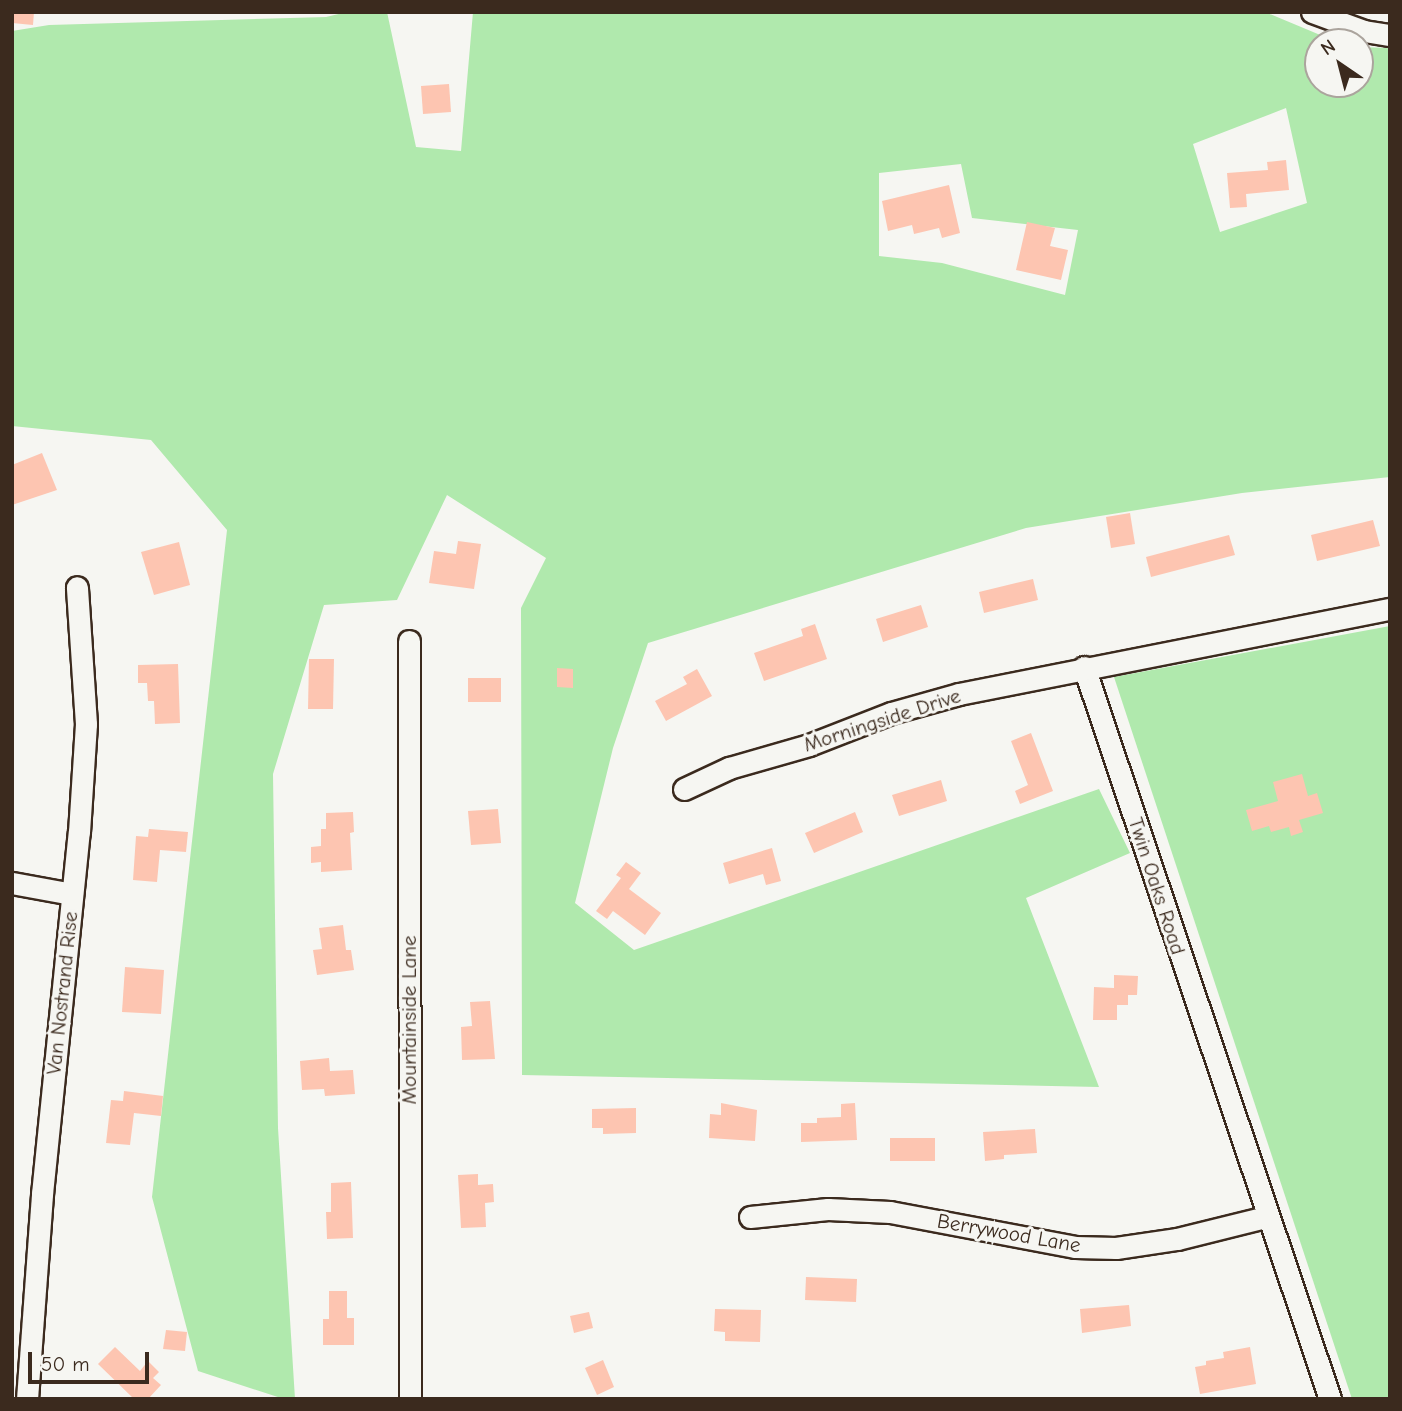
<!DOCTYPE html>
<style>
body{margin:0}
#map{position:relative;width:1402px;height:1411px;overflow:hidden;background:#f6f6f2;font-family:"Comic Neue",sans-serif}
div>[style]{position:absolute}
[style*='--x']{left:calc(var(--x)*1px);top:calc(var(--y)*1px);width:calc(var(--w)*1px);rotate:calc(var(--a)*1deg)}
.green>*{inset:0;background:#b0e9ad}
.building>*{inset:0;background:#fdc5b1}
.roads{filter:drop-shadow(2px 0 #3b2a1e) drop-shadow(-2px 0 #3b2a1e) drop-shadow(0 2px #3b2a1e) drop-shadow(0 -2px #3b2a1e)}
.minor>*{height:21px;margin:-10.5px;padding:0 10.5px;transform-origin:10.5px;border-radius:10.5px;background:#f6f6f2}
span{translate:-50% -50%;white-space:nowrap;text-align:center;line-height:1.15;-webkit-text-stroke:6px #f6f6f2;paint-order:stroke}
.street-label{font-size:21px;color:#3b2a1e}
.frame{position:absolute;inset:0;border:14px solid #3b2a1e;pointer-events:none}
.north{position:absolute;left:1304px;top:28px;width:70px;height:70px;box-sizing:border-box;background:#f6f6f2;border:2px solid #aba49d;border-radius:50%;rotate:325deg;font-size:19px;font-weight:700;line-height:28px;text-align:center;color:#3b2a1e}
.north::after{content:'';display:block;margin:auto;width:24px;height:32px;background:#3b2a1e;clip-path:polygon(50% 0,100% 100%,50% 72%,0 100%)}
.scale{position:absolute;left:28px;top:1352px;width:121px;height:32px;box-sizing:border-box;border:4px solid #3b2a1e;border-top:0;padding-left:9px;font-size:21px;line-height:24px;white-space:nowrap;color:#3b2a1e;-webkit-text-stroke:5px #f6f6f2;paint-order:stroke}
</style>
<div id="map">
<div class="green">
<i style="clip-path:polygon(evenodd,347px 12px,387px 12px,416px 147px,461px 151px,473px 12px,1265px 12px,1337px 42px,1318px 42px,1318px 84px,1360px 84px,1360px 47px,1390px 48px,1390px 477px,1242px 493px,1026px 528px,648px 643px,613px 748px,575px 903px,634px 950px,1099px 789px,1130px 853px,1026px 898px,1099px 1087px,522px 1075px,521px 608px,546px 558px,447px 495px,397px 600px,324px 605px,273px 774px,278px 1128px,295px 1399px,284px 1399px,198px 1371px,152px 1197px,227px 530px,151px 440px,12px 426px,12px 31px,49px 25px,326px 17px,347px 12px,1286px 108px,1307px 203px,1220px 232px,1193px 144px,1286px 108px,347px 12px,961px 164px,972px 218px,1078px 230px,1065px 295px,942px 263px,879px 256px,879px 173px,961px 164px)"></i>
<i style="clip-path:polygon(1390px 626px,1390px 1399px,1352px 1399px,1114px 677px)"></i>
</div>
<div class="building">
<i style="clip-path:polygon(12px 12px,34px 12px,33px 25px,12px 23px)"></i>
<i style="clip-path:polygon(449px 84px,451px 112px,423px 114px,421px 86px)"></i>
<i style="clip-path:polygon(1286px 160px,1289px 190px,1246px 194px,1247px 207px,1230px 208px,1227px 173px,1268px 170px,1267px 162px)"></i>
<i style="clip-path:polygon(949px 185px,960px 233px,942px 238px,939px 228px,914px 234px,912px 225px,888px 231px,882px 201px)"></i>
<i style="clip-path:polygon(1027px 222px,1055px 228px,1050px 246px,1068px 250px,1061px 280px,1016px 270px)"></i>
<i style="clip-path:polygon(42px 453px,57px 490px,12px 505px,12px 465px)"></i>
<i style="clip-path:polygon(1130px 513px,1135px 544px,1111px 548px,1106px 517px)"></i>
<i style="clip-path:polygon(1373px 520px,1380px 546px,1317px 561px,1311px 535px)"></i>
<i style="clip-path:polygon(1229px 535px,1235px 555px,1151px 577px,1146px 557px)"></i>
<i style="clip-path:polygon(458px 541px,481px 544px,474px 589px,429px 583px,434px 551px,456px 554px)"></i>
<i style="clip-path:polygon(179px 542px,190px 585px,154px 595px,141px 552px)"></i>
<i style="clip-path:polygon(1033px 579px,1038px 600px,984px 613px,979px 592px)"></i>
<i style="clip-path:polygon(921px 605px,928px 627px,883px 642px,876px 619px)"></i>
<i style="clip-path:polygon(815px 624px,827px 659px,764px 681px,754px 653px,803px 636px,801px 629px)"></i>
<i style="clip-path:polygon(309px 659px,334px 659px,333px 709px,308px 709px)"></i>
<i style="clip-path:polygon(178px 664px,180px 723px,155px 724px,154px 701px,148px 701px,147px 683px,138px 683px,138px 665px)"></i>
<i style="clip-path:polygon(557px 668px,573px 669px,573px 688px,557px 687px)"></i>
<i style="clip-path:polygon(697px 669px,712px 696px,666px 721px,655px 701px,687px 684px,683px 677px)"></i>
<i style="clip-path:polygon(468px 678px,501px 678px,501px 702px,468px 702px)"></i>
<i style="clip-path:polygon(1031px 733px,1053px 791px,1020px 804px,1015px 791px,1028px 785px,1011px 741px)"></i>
<i style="clip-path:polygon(1302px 774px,1308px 796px,1317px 793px,1323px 813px,1299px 820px,1303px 832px,1291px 836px,1289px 827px,1271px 832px,1269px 826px,1252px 831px,1246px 810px,1278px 801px,1273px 782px)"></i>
<i style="clip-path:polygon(941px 780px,947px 801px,899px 816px,892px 795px)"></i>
<i style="clip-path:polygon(498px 809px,501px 843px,471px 845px,468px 811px)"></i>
<i style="clip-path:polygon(353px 812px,354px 832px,350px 833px,352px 870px,321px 872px,321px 862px,311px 863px,311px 847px,321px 846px,321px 829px,326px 829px,326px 813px)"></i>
<i style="clip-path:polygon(855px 812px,863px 832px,814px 853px,805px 833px)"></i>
<i style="clip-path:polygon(149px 829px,188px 832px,186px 852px,160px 850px,157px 882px,133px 880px,136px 836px,148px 837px)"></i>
<i style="clip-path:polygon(772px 848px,781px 881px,766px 885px,763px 874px,729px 884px,723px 863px)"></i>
<i style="clip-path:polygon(626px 862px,641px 873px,629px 889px,661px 913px,645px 935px,613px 911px,607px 919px,596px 911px,621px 878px,616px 875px)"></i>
<i style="clip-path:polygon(343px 925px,346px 950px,351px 950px,354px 970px,317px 975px,313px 950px,322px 949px,319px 928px)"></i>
<i style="clip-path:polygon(125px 967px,164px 970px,161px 1014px,122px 1012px)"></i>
<i style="clip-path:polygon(1114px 975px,1138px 976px,1137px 995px,1128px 995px,1128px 1005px,1117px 1005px,1117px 1020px,1093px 1020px,1094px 987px,1114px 988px)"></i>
<i style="clip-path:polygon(490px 1001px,495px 1059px,462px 1060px,461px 1027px,472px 1026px,470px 1002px)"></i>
<i style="clip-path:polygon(329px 1058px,330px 1071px,353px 1070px,355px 1094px,325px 1096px,324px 1089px,302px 1090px,300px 1061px)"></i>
<i style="clip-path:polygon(124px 1091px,163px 1096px,161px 1116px,134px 1113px,130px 1145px,106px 1143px,111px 1100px,123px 1101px)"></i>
<i style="clip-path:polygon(721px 1103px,757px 1110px,755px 1141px,709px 1138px,710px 1114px,721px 1115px)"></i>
<i style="clip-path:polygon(855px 1103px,857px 1140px,801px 1142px,801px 1123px,817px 1123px,817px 1118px,841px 1117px,841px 1104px)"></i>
<i style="clip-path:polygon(636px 1108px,636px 1133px,603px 1134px,603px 1128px,592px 1128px,592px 1109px)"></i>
<i style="clip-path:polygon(1035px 1129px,1037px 1153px,1004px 1155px,1004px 1159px,985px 1161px,983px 1132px)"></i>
<i style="clip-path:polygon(890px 1138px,935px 1138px,935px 1161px,890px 1161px)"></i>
<i style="clip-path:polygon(478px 1174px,478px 1185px,493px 1184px,494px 1202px,485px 1203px,486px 1227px,461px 1228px,458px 1175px)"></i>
<i style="clip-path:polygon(351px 1182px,353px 1238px,327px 1239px,326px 1212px,331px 1212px,331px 1183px)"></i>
<i style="clip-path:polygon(806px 1277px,857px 1279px,856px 1302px,805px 1300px)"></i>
<i style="clip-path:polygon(329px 1291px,347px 1291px,347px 1318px,354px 1318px,354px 1345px,323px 1345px,323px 1319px,329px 1319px)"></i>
<i style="clip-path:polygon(1129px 1305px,1131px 1326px,1082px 1333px,1080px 1309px)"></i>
<i style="clip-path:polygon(715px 1309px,761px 1310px,760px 1342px,725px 1341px,725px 1332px,714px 1331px)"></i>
<i style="clip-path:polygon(589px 1312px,593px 1328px,574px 1333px,570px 1316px)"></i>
<i style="clip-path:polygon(166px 1330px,187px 1332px,185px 1351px,163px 1349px)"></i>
<i style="clip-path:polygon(115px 1347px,140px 1371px,148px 1361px,159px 1372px,153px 1378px,161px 1385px,148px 1399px,134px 1399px,98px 1364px)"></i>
<i style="clip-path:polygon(1250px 1347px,1256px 1384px,1200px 1394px,1195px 1367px,1206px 1365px,1206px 1361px,1224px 1358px,1223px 1352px)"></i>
<i style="clip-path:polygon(603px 1360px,614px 1387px,597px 1395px,585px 1368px)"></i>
</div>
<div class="roads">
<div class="minor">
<i style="--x:1312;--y:12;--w:55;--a:20.1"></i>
<i style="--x:1364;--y:31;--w:26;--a:9"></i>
<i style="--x:409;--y:641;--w:758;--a:89.92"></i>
<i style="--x:1084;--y:667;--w:772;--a:71.42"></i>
<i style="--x:684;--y:789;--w:50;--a:-25"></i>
<i style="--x:729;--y:768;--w:83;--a:-16"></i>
<i style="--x:809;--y:745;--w:88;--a:-21.3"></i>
<i style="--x:891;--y:713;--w:71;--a:-15.6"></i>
<i style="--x:959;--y:694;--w:439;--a:-11.2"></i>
<i style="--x:12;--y:883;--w:61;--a:10.4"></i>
<i style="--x:750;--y:1217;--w:78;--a:-5.9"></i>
<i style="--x:828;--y:1209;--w:62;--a:2.8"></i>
<i style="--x:890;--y:1212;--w:188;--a:10.7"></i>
<i style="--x:1075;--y:1247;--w:41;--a:1.4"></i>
<i style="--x:1116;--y:1248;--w:62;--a:-8.4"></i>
<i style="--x:1177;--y:1239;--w:92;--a:-13.9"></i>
<i style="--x:27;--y:1399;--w:206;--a:-85.8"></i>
<i style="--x:42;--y:1194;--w:364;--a:-84.2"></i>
<i style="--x:79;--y:832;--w:108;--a:-86.3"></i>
<i style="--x:86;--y:724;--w:137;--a:-93.8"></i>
</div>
</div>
<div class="street-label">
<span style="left:882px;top:720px;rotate:-18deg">Morningside Drive</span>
<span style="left:1157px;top:886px;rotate:72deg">Twin Oaks Road</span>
<span style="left:62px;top:993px;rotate:-84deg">Van Nostrand Rise</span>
<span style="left:409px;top:1020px;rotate:-90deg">Mountainside Lane</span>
<span style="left:1009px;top:1233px;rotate:10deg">Berrywood Lane</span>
</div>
<div class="frame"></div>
<div class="north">N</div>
<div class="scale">50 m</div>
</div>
